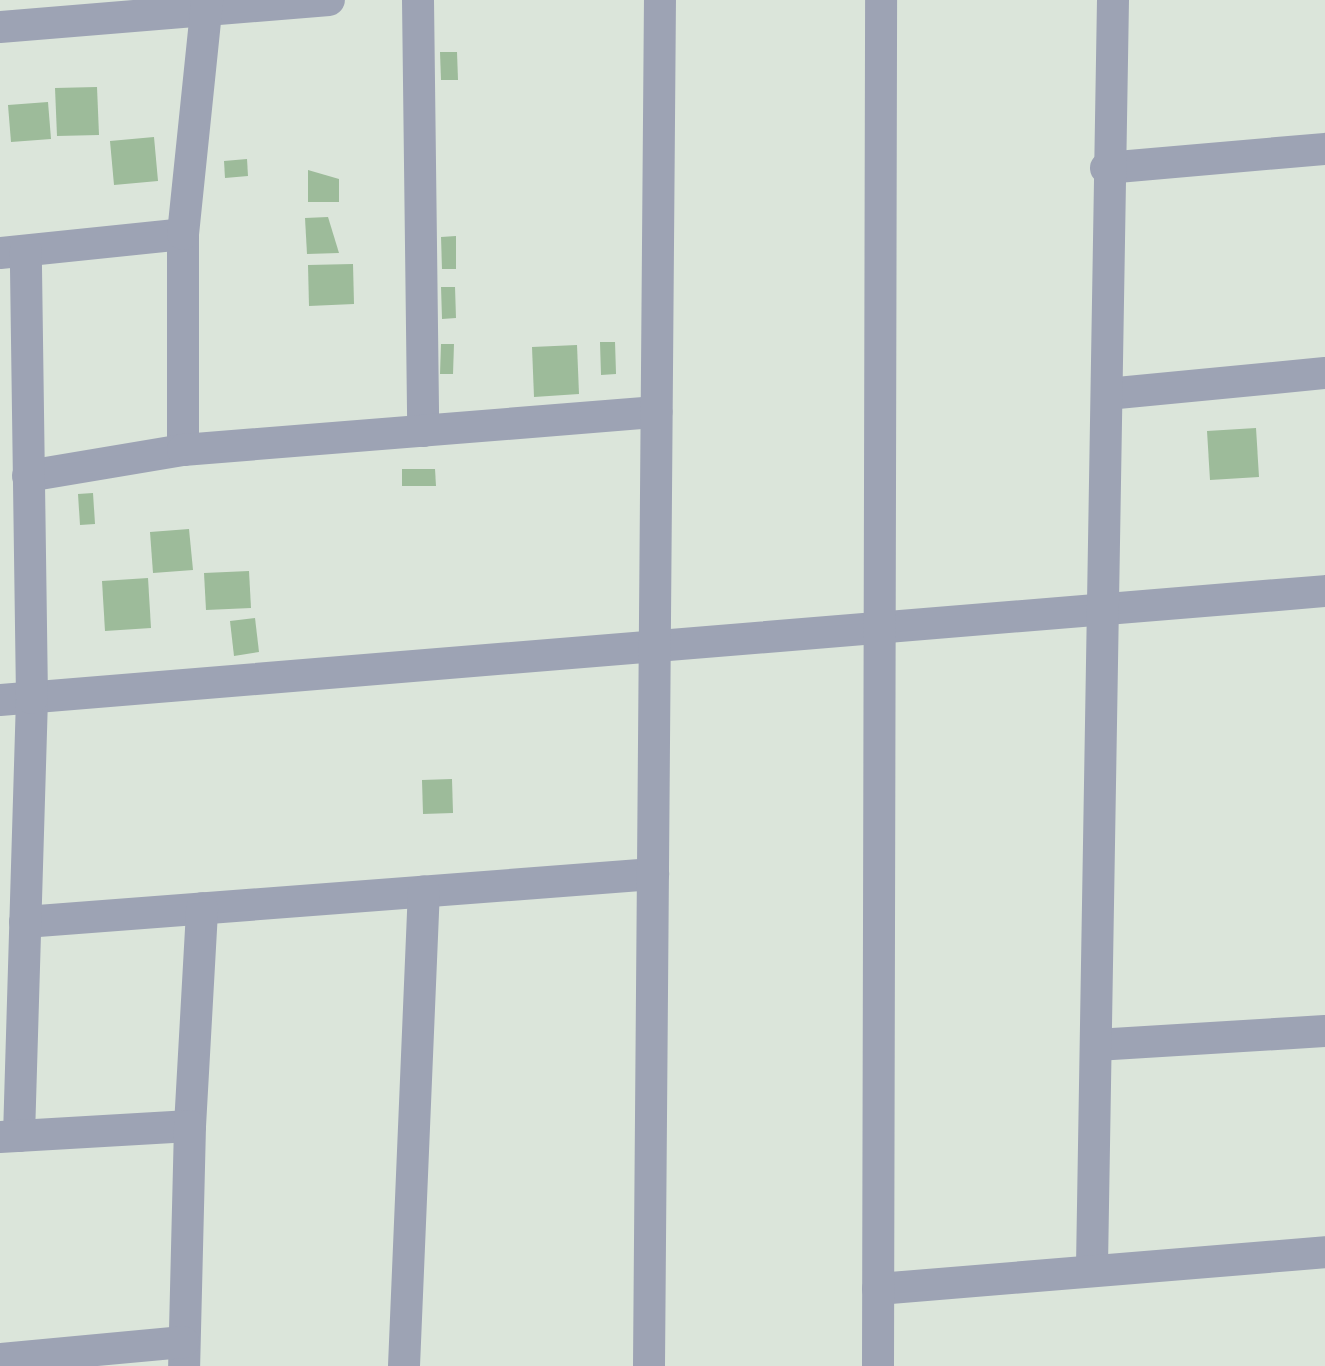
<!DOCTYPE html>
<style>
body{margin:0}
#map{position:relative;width:1325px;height:1366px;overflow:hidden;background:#dbe5da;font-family:Raleway,sans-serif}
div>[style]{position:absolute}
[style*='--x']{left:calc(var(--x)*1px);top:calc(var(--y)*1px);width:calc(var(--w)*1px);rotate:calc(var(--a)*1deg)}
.building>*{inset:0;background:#9dbb9a}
.minor>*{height:32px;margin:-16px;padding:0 16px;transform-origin:16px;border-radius:16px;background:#9da3b4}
span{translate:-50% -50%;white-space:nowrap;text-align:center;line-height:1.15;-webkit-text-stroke:10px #fff;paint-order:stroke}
</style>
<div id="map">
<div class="building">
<i style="clip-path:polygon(440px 52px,457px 52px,458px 80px,441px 80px)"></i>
<i style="clip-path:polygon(97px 87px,99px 135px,57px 136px,55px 88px)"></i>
<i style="clip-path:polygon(48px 102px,51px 139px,11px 142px,8px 105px)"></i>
<i style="clip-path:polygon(154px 137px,158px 181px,114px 185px,110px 141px)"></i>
<i style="clip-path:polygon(247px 159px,248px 176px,225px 178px,224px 161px)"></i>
<i style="clip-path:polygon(308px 170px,339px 179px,339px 202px,308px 202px)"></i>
<i style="clip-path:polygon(328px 217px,339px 253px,307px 254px,305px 218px)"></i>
<i style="clip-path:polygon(456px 236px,456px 269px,442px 269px,441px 237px)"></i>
<i style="clip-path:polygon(353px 264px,354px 304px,309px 306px,308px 265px)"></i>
<i style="clip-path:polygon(441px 287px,455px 287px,456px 318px,442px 319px)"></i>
<i style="clip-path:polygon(600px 342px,615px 342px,616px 374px,601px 375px)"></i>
<i style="clip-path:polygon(441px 344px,454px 344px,453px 374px,440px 374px)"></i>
<i style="clip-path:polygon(577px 345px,579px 394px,534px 397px,532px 347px)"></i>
<i style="clip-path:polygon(1256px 428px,1259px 477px,1210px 480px,1207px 431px)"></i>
<i style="clip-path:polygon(402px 469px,435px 469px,436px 486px,402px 486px)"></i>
<i style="clip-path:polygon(93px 493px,95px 524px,80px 525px,78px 494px)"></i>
<i style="clip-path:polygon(189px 529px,193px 570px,153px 573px,150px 532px)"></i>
<i style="clip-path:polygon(249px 571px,251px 608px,206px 610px,204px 573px)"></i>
<i style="clip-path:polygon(148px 578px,151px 628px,105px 631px,102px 581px)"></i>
<i style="clip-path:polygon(255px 618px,259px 652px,234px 656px,230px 621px)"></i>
<i style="clip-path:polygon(452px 779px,453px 813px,423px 814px,422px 780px)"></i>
</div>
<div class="minor">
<i style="--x:418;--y:0;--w:431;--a:89.3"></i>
<i style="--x:0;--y:27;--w:330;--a:-4.7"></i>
<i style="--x:1106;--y:168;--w:220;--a:-5"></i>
<i style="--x:0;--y:253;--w:184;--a:-5.9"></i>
<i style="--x:1107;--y:394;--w:219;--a:-5.5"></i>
<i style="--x:183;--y:450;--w:216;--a:-90"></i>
<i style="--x:183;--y:234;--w:235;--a:-84.1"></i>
<i style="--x:28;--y:476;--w:157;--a:-9.5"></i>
<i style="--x:183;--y:450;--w:475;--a:-4.6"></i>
<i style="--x:0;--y:700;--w:1329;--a:-4.7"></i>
<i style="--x:25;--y:922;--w:630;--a:-4.37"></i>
<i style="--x:1096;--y:1045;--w:229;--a:-3.5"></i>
<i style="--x:190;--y:1126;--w:218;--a:-86.8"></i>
<i style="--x:19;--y:1136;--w:438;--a:-88.3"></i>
<i style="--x:32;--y:698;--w:447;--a:-90.8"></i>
<i style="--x:0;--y:1137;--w:190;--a:-3.3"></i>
<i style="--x:190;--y:1126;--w:240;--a:91.4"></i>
<i style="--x:1092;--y:1266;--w:1266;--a:-89.05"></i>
<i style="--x:878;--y:1289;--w:449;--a:-4.7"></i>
<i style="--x:0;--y:1359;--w:184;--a:-5.3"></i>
<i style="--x:404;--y:1366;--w:475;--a:-87.6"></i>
<i style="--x:649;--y:1366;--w:1366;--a:-89.54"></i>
<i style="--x:878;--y:1366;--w:1366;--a:-89.87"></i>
</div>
</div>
